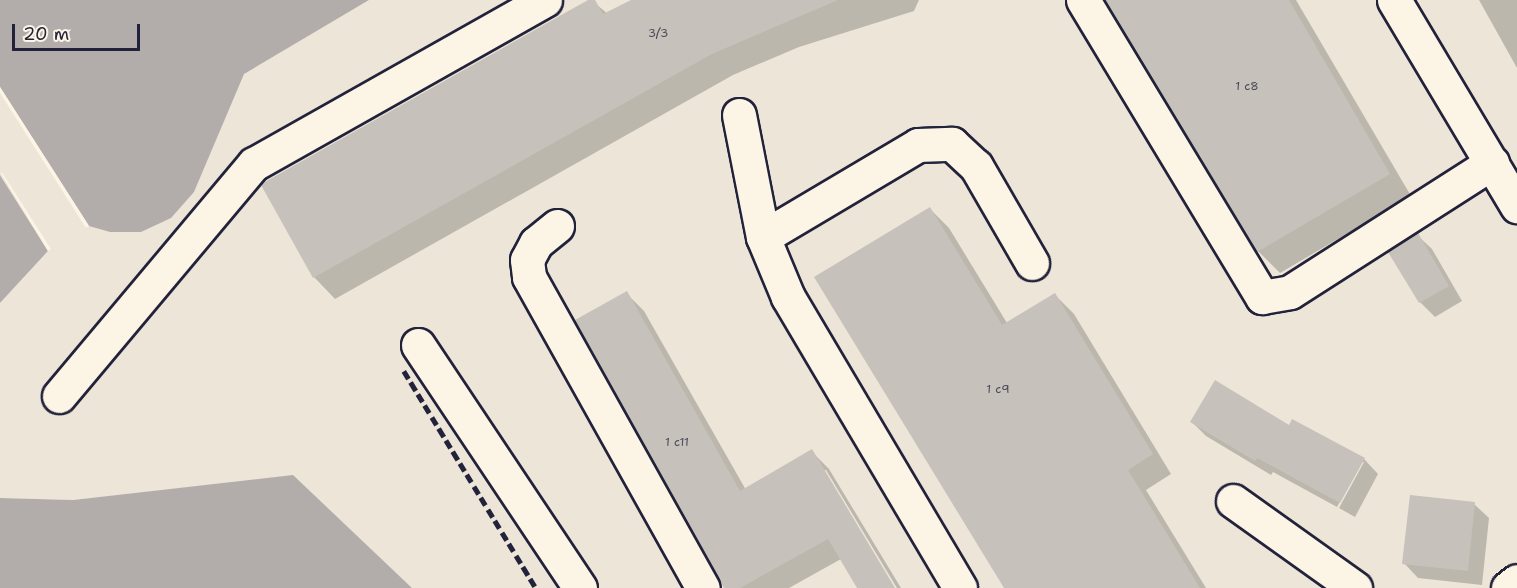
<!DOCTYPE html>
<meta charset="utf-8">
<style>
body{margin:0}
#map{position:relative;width:1517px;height:588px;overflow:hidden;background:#fcf5e5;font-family:"Shantell Sans",sans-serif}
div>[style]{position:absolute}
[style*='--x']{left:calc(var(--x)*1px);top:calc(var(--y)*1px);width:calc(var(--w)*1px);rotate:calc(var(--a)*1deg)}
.built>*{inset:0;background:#ece5d8}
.water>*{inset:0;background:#b2adab}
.pier>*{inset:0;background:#fcf5e5}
.shadow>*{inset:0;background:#0003}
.building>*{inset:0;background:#c6c1bb}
.roads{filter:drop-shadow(2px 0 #22223b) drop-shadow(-2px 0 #22223b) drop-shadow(0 2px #22223b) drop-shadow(0 -2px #22223b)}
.minor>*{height:33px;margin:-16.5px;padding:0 16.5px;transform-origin:16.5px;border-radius:16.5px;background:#fcf5e5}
.rail>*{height:4.5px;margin-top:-2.25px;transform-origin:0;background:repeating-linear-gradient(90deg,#22223b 0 9px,transparent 0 13.5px)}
span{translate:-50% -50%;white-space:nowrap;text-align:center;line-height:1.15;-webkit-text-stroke:6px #fcf5e5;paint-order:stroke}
.number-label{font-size:12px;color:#4b4a5b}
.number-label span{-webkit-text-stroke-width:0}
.scale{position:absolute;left:12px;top:24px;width:128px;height:27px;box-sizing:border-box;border:3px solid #22223b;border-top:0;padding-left:8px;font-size:18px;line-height:21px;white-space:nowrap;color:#22223b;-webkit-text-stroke:4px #fcf5e5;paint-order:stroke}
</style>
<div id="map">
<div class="built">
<i style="clip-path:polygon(369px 0,1517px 0,1517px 588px,412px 588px,293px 476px,73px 500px,0 498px,0 303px,48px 251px,0 175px,0 87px,89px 226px,194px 192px,243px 74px)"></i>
</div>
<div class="water">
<i style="clip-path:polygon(0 0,369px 0,244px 74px,194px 192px,171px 218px,141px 232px,110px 232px,89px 226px,0 87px)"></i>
<i style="clip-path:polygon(0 175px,48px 251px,0 303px)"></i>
<i style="clip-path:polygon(293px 475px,412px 588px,0 588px,0 498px,73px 500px)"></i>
</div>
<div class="pier">
<i style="clip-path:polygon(0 87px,89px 226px,86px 228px,0 93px)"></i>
<i style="clip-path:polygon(0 172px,3px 174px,51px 249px,48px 251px)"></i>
</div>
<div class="shadow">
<i style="clip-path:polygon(591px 0,608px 14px,635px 0,919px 0,914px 11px,799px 47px,733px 75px,335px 299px,314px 277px,263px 186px)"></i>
<i style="clip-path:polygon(1108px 0,1296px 0,1411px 196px,1280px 273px,1258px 251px)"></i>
<i style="clip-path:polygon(1479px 0,1517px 0,1517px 68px)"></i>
<i style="clip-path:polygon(930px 209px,949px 228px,1007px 323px,1055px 295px,1074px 314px,1171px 474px,1146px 490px,1206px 588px,1006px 588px)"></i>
<i style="clip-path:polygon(1417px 235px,1432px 249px,1462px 301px,1435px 317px,1420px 302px)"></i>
<i style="clip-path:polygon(626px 293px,644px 311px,746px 490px,811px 451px,829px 469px,901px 588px,897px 588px,826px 470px,822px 470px,893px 588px,859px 588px,841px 559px,789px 588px,726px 588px)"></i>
<i style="clip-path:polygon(1192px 422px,1289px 428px,1364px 459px,1378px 474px,1355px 517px,1339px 508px,1364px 462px,1361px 462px,1337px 507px,1273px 472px,1271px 475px,1206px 436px)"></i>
<i style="clip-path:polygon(1474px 504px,1489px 518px,1482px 585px,1418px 578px,1404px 563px)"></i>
</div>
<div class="building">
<i style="clip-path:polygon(588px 0,595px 0,603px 14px,631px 0,838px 0,712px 54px,313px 278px,261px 185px,263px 183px)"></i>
<i style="clip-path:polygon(1105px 0,1289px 0,1390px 174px,1257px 252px)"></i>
<i style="clip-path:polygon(930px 207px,1002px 325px,1055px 293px,1153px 454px,1128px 470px,1200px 588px,1004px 588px,814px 277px)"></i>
<i style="clip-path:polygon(1418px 233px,1449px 286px,1419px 303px,1388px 252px)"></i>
<i style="clip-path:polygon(627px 291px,740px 491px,812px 449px,895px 588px,857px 588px,828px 539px,740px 588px,724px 588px,575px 320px)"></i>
<i style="clip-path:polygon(1215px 380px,1289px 425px,1292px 419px,1365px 458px,1340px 503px,1257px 458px,1255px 461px,1190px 422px)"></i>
<i style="clip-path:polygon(1410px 495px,1475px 502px,1468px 571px,1402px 564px)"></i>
</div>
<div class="roads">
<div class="minor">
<i style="--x:1083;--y:0;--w:347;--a:58.9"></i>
<i style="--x:1262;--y:297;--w:28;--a:-10"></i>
<i style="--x:1290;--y:292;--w:240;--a:-32.6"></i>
<i style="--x:1394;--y:0;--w:240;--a:59.2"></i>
<i style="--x:739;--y:115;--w:124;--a:78.9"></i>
<i style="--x:763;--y:237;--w:65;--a:67.4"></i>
<i style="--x:788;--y:297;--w:338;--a:59.4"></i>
<i style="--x:557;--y:226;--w:27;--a:141"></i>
<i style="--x:536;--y:243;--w:19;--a:118"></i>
<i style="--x:527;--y:260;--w:17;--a:83"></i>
<i style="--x:529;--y:277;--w:356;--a:60.8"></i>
<i style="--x:763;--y:237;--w:180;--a:-30.7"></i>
<i style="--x:918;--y:145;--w:34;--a:-2"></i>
<i style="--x:952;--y:144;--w:33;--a:43"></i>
<i style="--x:976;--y:166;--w:112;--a:60"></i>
<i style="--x:418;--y:345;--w:292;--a:56.3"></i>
<i style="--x:59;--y:396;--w:303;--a:-50"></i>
<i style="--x:254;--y:164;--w:334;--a:-29.4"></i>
<i style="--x:1233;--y:501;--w:150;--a:35.5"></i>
<i style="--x:1508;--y:588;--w:11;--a:-38"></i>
</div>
</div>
<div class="rail">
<i style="--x:404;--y:371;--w:254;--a:58.7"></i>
</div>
<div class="number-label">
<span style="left:658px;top:34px">3/3</span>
<span style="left:1247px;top:87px">1 с8</span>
<span style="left:998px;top:390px">1 с9</span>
<span style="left:677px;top:443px">1 с11</span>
</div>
<div class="scale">20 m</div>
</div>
